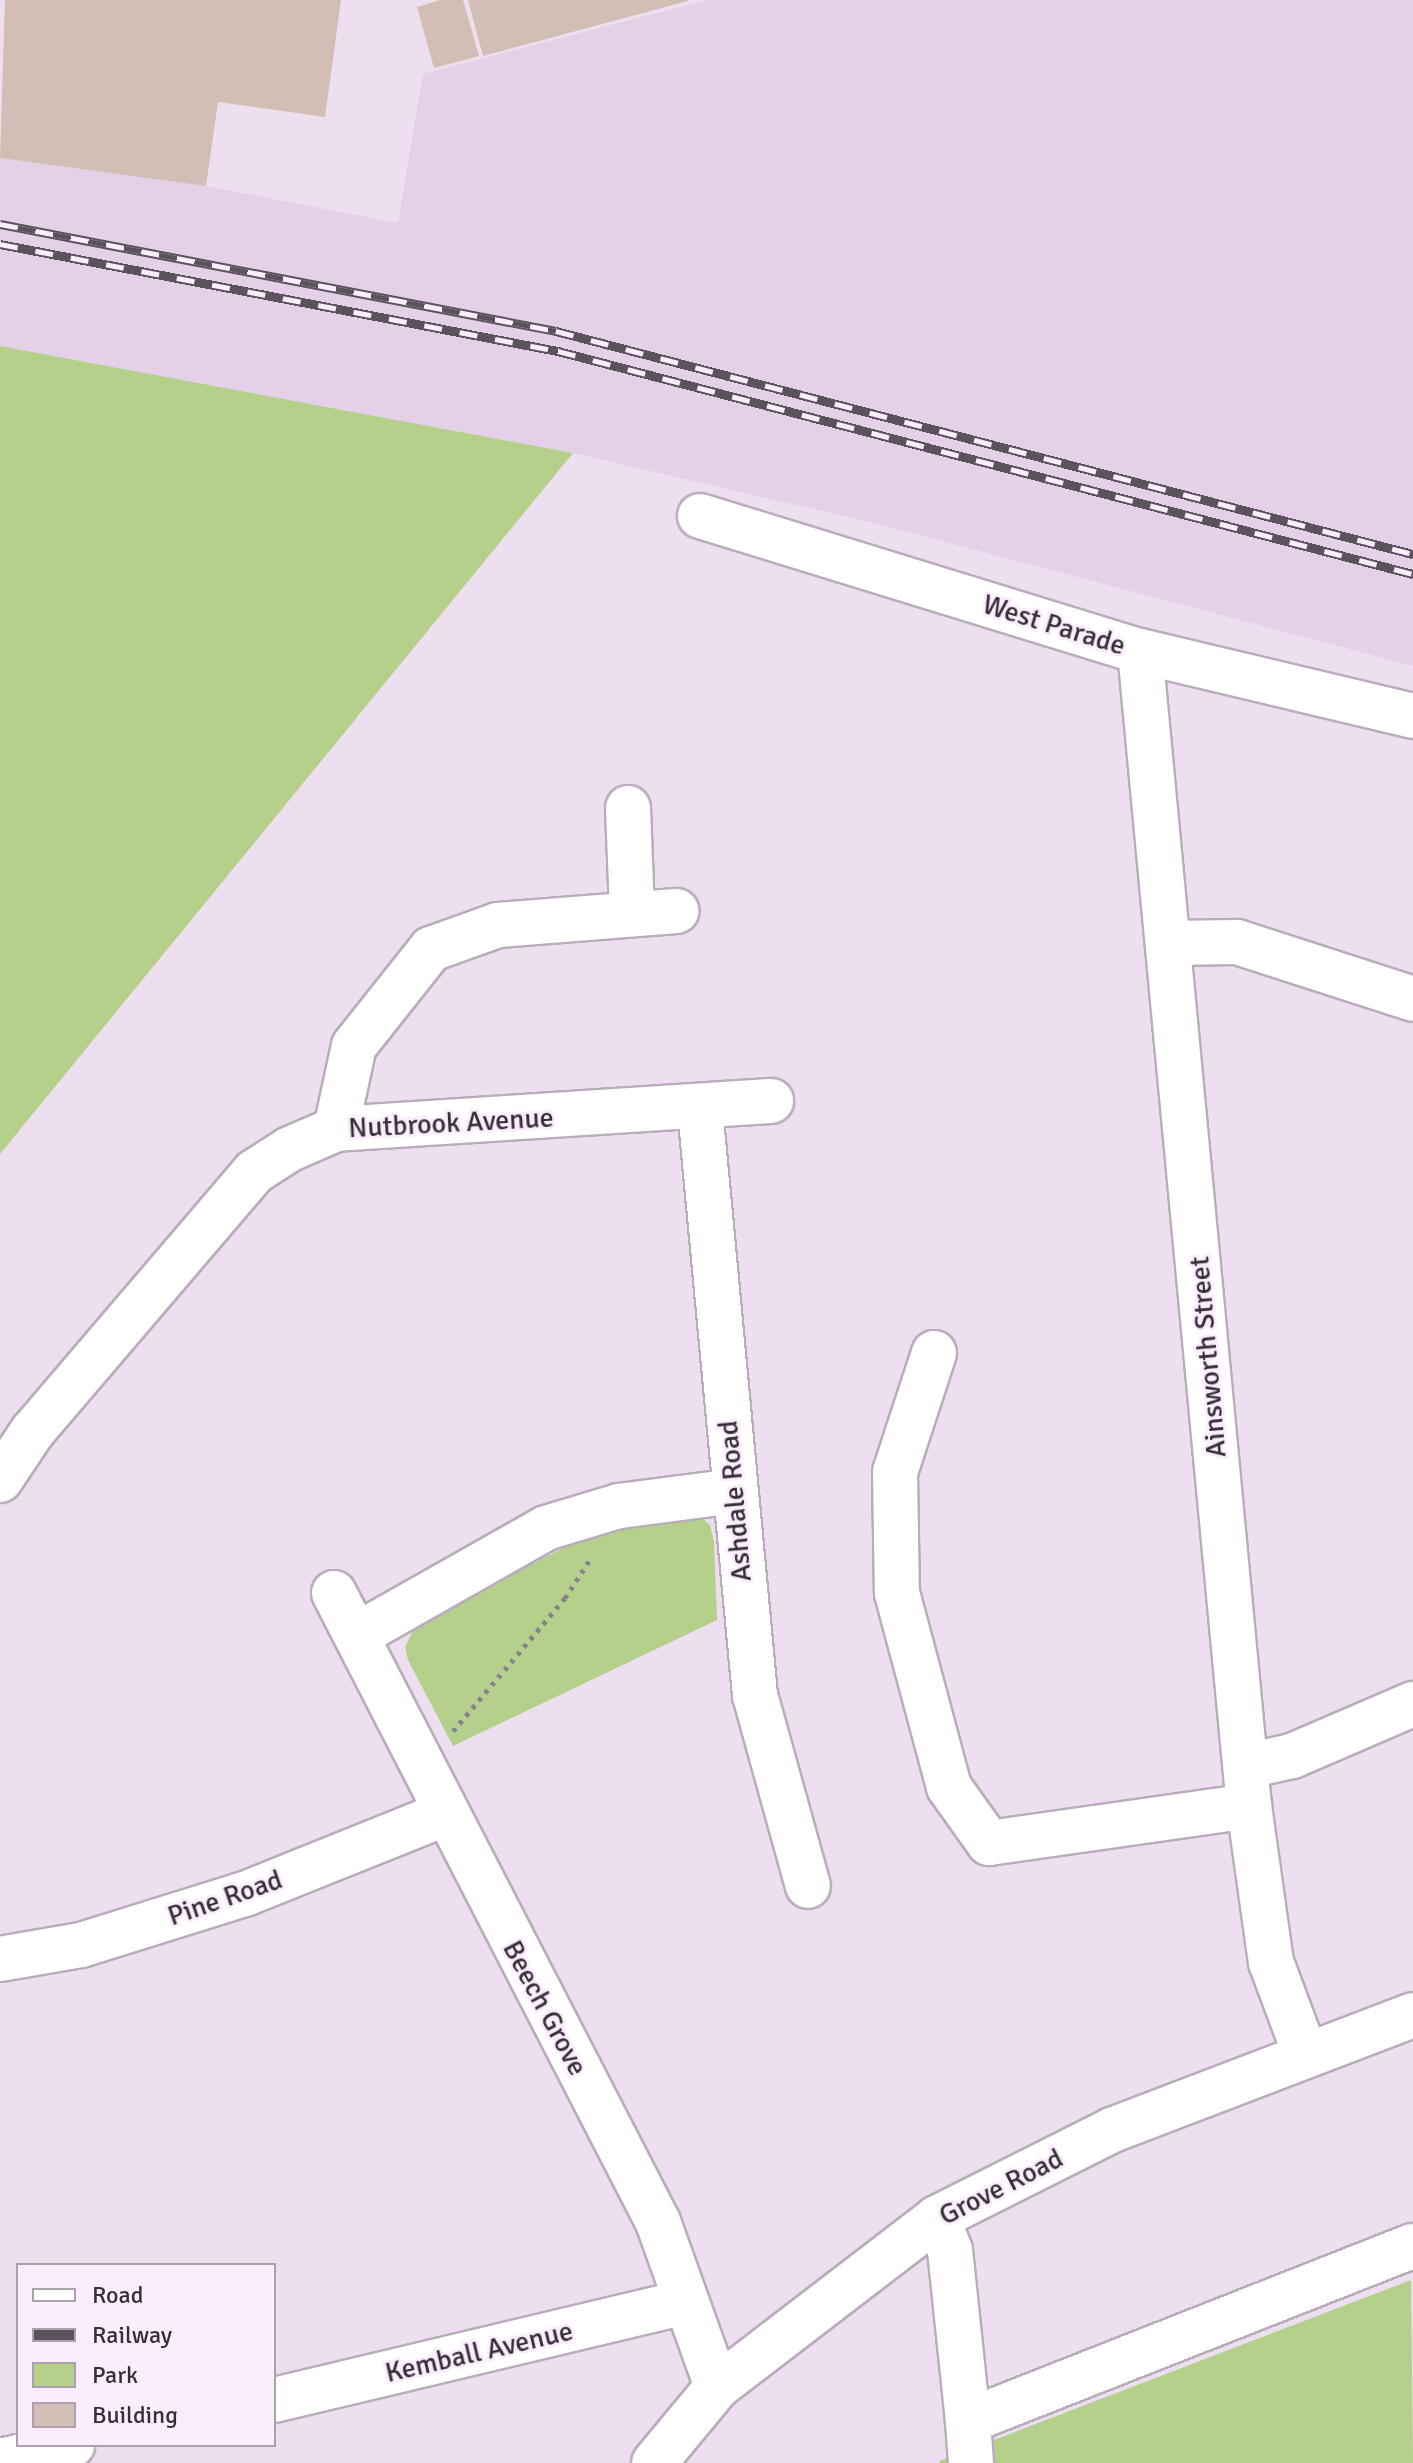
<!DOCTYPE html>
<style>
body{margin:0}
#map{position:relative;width:1413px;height:2463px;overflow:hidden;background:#eddff0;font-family:Signika,sans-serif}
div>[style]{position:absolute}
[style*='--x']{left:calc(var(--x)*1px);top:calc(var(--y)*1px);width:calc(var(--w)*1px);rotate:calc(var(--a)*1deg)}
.built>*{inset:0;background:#e4d1e7}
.green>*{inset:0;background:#b5d08b}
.building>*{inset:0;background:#d2beb4}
.path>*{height:5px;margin-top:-2.5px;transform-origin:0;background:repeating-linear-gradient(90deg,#8b818d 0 4px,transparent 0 10px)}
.roads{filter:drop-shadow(2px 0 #b9acbb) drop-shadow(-2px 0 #b9acbb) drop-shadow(0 2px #b9acbb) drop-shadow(0 -2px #b9acbb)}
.minor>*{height:44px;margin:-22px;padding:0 22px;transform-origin:22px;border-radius:22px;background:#fff}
.rail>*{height:9px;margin-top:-4.5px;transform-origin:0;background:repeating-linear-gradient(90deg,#fbedfd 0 18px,#5a535c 0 36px);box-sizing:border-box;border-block:2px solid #5a535c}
span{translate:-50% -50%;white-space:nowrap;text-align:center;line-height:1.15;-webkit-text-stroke:6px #fbedfd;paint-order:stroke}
.street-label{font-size:28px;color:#342e35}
.legend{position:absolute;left:16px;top:2263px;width:260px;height:184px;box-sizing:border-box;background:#fbedfd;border:2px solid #aba1ad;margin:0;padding:10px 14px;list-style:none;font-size:24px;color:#342e35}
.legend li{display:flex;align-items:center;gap:16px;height:40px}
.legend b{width:40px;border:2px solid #aba1ad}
</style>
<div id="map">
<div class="built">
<i style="clip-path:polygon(707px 0,1413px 0,1413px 666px,874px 523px,573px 453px,0 346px,0 158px,206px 186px,398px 223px,423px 74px)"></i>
</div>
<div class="green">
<i style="clip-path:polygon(0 346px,573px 453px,0 1154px)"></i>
<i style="clip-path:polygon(695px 1512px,710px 1525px,714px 1542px,717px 1620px,453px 1746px,408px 1660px,405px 1647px,417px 1623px,608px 1525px)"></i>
<i style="clip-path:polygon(1411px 2280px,1413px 2463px,940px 2463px,939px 2461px)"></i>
</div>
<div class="building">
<i style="clip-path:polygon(5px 0,341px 0,325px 117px,218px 102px,206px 186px,0 158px)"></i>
<i style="clip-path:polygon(440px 0,463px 0,479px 56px,434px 68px,417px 7px)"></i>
<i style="clip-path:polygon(468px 0,688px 0,688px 1px,483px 56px)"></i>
</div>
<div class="path">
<i style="--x:453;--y:1731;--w:174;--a:-49.9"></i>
<i style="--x:565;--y:1598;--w:48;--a:-57"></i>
</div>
<div class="roads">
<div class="minor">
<i style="--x:700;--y:516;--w:460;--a:17.1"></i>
<i style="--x:1140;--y:651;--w:281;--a:13.4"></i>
<i style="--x:1140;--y:651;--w:1160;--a:84.61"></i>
<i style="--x:1249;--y:1806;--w:158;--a:82"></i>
<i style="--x:1271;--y:1962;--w:100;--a:69.6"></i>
<i style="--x:628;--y:808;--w:105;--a:87.8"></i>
<i style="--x:1169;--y:943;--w:68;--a:-0.8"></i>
<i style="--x:1237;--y:942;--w:185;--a:17.9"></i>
<i style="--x:700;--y:1109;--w:589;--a:84.64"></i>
<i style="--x:755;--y:1695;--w:198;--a:74.5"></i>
<i style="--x:336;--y:1129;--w:85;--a:-77.8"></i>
<i style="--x:354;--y:1046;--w:124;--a:-51.6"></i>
<i style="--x:431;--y:949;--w:71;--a:-19.7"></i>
<i style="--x:498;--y:925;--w:179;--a:-4.5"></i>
<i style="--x:934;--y:1353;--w:125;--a:108.1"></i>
<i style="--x:895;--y:1472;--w:121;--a:89.1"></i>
<i style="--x:897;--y:1593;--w:201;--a:75"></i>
<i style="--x:949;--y:1787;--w:69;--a:54.5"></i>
<i style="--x:989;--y:1843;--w:263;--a:-8.1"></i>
<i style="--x:0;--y:1480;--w:58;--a:-56.3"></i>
<i style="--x:32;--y:1432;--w:342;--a:-49.5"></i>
<i style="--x:254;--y:1172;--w:43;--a:-32.6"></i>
<i style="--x:290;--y:1149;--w:50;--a:-23.5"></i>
<i style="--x:336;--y:1129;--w:436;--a:-3.7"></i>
<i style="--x:334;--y:1593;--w:708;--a:62.75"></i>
<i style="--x:658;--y:2222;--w:175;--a:70.3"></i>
<i style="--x:357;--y:1635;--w:217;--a:-29.5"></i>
<i style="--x:546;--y:1528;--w:76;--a:-16.8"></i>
<i style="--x:619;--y:1506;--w:116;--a:-7.4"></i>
<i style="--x:1247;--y:1766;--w:46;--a:-12.5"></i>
<i style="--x:1292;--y:1756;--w:132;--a:-23.3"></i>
<i style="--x:0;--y:1959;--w:82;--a:-9.8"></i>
<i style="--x:81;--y:1945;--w:172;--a:-17.3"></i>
<i style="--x:245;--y:1894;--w:214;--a:-21.9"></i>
<i style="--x:937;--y:2218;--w:35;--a:68"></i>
<i style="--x:950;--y:2250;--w:172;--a:84"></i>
<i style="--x:274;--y:2400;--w:422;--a:-13.4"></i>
<i style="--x:0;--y:2461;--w:74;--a:-12.5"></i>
<i style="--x:654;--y:2463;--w:99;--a:-50.3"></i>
<i style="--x:717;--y:2387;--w:277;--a:-37.5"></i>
<i style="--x:937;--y:2218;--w:196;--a:-26.7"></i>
<i style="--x:1112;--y:2130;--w:322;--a:-20.9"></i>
<i style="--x:971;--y:2463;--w:42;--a:-94.1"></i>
<i style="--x:968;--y:2421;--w:478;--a:-21.5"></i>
</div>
</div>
<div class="rail">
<i style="--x:0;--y:224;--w:566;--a:10.89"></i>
<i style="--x:556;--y:331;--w:886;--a:14.59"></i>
<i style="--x:0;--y:244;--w:568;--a:10.86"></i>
<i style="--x:558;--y:351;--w:884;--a:14.62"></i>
</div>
<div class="street-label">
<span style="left:1054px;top:625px;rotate:17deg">West Parade</span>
<span style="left:451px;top:1123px;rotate:-3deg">Nutbrook Avenue</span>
<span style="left:1208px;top:1357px;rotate:-95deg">Ainsworth Street</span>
<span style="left:735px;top:1501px;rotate:-95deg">Ashdale Road</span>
<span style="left:225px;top:1898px;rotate:-19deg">Pine Road</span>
<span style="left:545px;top:2008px;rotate:62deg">Beech Grove</span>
<span style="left:1001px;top:2187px;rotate:-27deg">Grove Road</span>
<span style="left:479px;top:2352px;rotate:-13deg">Kemball Avenue</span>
</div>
<ul class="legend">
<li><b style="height:10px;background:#fff"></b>Road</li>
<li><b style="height:10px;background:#5a535c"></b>Railway</li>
<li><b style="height:22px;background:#b5d08b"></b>Park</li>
<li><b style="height:22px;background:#d2beb4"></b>Building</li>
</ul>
</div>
